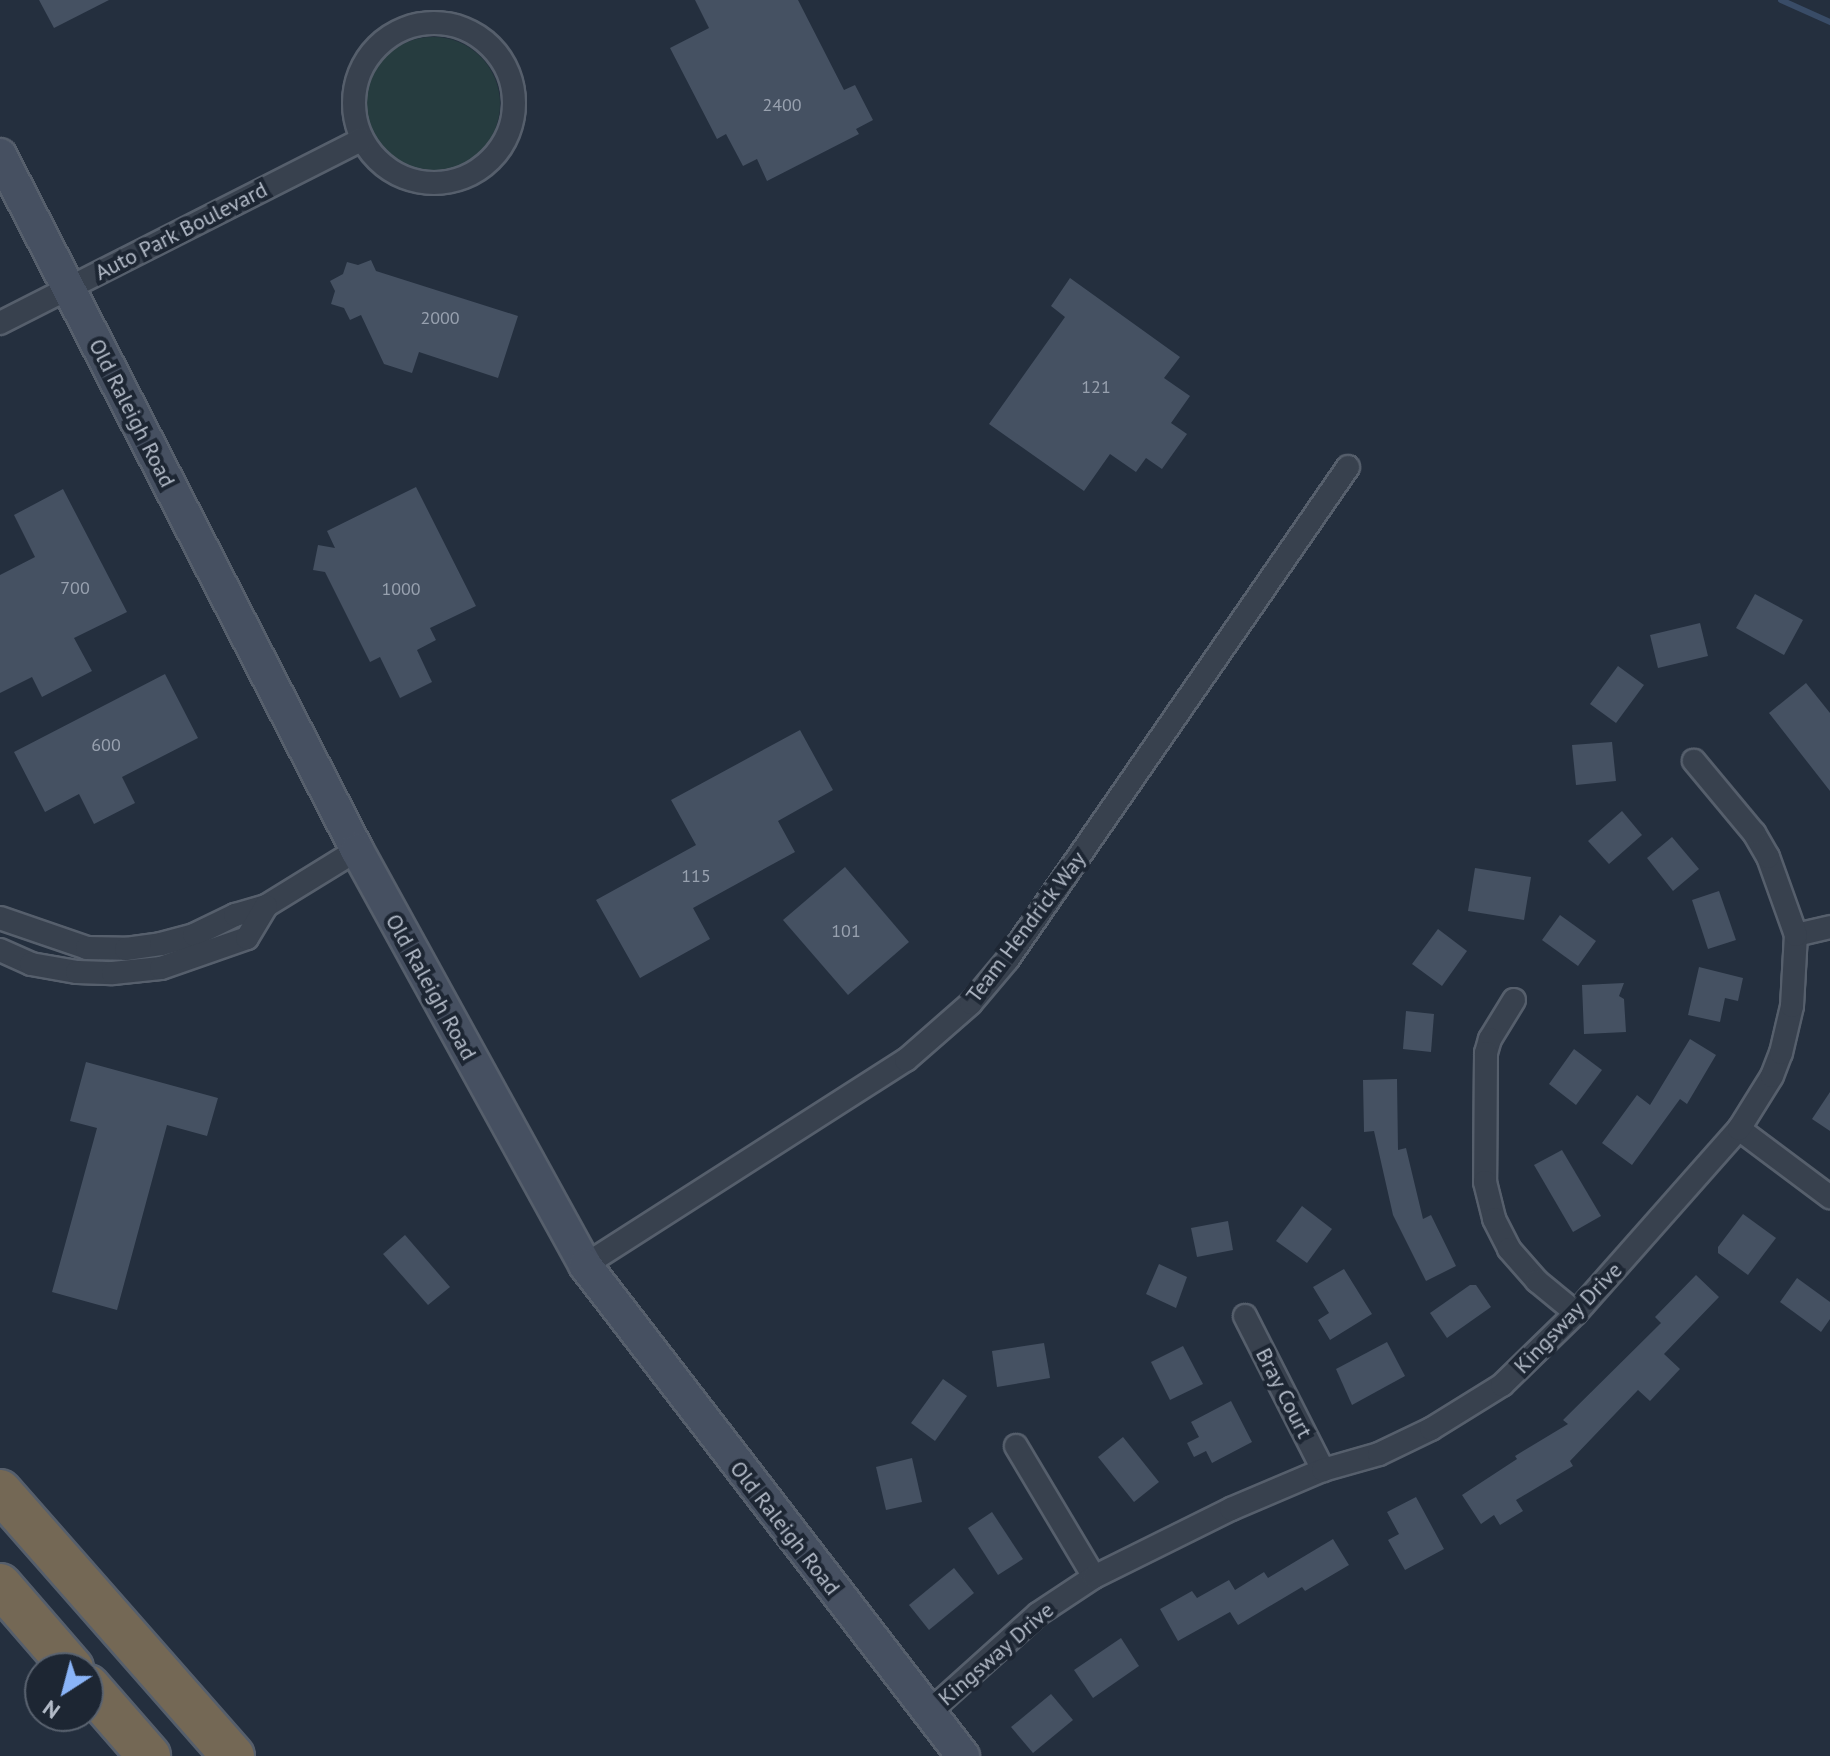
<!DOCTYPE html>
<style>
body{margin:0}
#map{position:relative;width:1830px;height:1756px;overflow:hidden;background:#242f3e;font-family:"PT Sans",sans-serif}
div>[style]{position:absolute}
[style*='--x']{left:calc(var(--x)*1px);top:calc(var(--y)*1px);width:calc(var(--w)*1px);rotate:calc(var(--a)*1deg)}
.green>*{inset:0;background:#263c3f}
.round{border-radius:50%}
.stream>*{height:6px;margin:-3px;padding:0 3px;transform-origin:3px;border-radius:3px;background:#394c67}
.building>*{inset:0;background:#455162}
.roads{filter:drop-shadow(2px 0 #565f6c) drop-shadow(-2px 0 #565f6c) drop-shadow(0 2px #565f6c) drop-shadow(0 -2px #565f6c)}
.street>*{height:22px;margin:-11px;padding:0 11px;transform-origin:11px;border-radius:11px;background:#38414e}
.street>.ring{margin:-11px;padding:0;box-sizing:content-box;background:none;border:22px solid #38414e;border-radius:50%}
.secondary>*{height:32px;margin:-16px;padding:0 16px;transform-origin:16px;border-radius:16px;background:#465061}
.highway>*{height:42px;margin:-21px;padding:0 21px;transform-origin:21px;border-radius:21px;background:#746855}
span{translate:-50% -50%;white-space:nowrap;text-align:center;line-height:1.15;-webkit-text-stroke:8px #1d2633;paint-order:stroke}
.number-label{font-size:18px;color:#98a1af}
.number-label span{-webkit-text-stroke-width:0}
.street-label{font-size:22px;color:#b4bcc9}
.north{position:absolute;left:24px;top:1652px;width:80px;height:80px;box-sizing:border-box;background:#1d2633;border:2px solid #59626f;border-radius:50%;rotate:216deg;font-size:22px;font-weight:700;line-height:32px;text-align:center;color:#b4bcc9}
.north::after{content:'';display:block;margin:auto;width:28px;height:36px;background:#8ab4f8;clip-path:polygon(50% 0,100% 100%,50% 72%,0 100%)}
</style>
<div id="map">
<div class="green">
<i class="round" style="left:366px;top:37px;width:134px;height:134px"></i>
</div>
<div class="stream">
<i style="--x:1781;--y:0;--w:54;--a:24.2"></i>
</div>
<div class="building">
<i style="clip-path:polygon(39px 0,109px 0,54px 28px)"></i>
<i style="clip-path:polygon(695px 0,798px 0,844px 90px,855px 85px,873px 120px,856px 129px,859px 134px,767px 181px,757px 159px,743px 166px,726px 134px,717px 139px,670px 48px,709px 28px)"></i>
<i style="clip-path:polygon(371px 260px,376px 271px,518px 316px,498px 378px,419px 352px,412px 373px,384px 364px,361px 315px,350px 320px,344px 308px,331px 304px,335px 291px,330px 281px,343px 274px,347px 262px,358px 265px)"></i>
<i style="clip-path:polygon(1070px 278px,1180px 357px,1164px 378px,1190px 396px,1171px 423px,1187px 434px,1162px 469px,1146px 458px,1136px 472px,1110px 454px,1084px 491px,989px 424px,1065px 317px,1051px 306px)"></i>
<i style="clip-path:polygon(416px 487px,476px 606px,430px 628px,436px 640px,417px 650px,432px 682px,400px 698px,380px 657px,370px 662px,325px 572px,313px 570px,318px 545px,335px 548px,327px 531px)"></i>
<i style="clip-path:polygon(63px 489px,127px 612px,74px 638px,92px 671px,42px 697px,32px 677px,0 693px,0 575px,35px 557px,14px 515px)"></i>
<i style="clip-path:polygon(1755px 594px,1803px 620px,1784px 655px,1736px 628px)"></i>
<i style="clip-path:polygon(1700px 623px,1708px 656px,1658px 668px,1650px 635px)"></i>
<i style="clip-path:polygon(1618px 666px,1644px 685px,1616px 723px,1590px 704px)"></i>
<i style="clip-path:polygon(165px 674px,198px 738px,122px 777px,135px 803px,94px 824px,79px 794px,45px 812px,14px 752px)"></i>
<i style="clip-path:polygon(1806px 683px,1830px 713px,1830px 791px,1769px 713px)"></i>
<i style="clip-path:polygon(800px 730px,833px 790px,778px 821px,795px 852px,693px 908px,710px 939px,640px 978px,596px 900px,696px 845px,671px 800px)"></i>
<i style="clip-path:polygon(1612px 742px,1616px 781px,1576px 785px,1572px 745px)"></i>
<i style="clip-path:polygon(1622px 811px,1642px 835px,1609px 864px,1588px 841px)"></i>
<i style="clip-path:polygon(1672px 837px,1699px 869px,1673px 891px,1647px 858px)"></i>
<i style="clip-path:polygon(845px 867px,909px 942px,848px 995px,783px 920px)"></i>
<i style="clip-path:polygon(1475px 868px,1531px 877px,1524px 920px,1468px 911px)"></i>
<i style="clip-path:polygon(1719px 891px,1736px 940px,1708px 949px,1692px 900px)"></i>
<i style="clip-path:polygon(1560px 915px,1596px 941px,1578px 966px,1542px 940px)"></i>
<i style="clip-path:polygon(1438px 929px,1467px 951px,1442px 986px,1412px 964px)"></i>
<i style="clip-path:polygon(1699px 967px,1743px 978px,1738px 1001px,1725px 998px,1720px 1022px,1688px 1015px)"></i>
<i style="clip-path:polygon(1624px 983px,1619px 996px,1624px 999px,1626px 1032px,1584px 1034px,1582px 985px)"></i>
<i style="clip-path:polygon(1406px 1011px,1434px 1014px,1431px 1052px,1403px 1049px)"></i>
<i style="clip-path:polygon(1690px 1039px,1716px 1055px,1687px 1104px,1680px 1099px,1632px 1165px,1602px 1143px,1637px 1095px,1650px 1105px)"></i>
<i style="clip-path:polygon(1574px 1049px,1602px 1070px,1576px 1105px,1549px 1084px)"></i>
<i style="clip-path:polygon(86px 1062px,218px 1098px,207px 1136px,167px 1125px,117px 1310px,52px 1292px,97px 1128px,70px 1121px)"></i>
<i style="clip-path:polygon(1397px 1079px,1398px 1150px,1406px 1148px,1423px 1219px,1431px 1215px,1456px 1266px,1426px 1281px,1393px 1215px,1374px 1131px,1364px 1132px,1363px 1080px)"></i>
<i style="clip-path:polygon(1830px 1092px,1830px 1131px,1812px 1119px)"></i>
<i style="clip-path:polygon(1562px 1150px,1601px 1216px,1573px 1232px,1534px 1165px)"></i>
<i style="clip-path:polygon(1302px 1206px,1332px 1229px,1307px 1263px,1276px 1241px)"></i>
<i style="clip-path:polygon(1743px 1214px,1776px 1238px,1748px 1275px,1718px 1253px,1718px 1247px)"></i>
<i style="clip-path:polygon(1228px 1221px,1233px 1250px,1197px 1257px,1191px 1228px)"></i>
<i style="clip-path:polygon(405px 1235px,450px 1287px,428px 1305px,383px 1254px)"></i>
<i style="clip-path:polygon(1159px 1264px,1187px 1277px,1176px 1308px,1146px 1294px)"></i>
<i style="clip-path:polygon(1344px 1269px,1372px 1314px,1330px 1340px,1318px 1320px,1329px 1313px,1313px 1287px)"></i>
<i style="clip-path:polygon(1696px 1275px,1719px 1297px,1664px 1354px,1680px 1369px,1650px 1401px,1638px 1390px,1570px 1461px,1573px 1466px,1516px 1500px,1523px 1511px,1500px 1525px,1494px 1515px,1481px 1524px,1462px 1495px,1517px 1459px,1515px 1456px,1568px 1424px,1563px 1420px,1661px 1323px,1655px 1317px)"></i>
<i style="clip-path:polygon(1797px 1278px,1830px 1302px,1830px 1319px,1821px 1332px,1780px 1302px)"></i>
<i style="clip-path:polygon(1470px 1285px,1476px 1285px,1491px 1307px,1447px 1338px,1430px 1313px)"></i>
<i style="clip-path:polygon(1387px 1342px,1405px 1376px,1352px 1405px,1336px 1369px)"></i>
<i style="clip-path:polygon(1044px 1343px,1050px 1378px,997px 1387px,992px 1351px)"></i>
<i style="clip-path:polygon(1183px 1346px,1203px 1384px,1170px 1400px,1151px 1362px)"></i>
<i style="clip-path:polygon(943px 1379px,967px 1396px,935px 1441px,911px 1423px)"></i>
<i style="clip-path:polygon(1231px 1401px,1252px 1442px,1212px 1463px,1206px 1451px,1194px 1457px,1187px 1443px,1199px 1437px,1191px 1422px)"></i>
<i style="clip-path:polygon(1123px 1437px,1159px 1482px,1134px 1502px,1098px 1457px)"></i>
<i style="clip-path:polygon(912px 1458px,922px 1502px,886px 1510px,876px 1467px)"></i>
<i style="clip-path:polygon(1416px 1497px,1444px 1549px,1405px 1570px,1388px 1540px,1399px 1534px,1387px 1512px)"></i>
<i style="clip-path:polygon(992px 1512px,1023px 1559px,998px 1575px,968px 1528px)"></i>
<i style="clip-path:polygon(1333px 1539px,1349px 1565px,1305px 1591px,1302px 1587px,1238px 1625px,1230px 1612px,1178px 1641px,1160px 1609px,1192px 1591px,1197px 1598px,1229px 1580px,1235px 1590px,1264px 1572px,1268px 1578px)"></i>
<i style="clip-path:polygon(954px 1568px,974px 1593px,929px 1630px,909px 1605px)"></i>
<i style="clip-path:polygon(1121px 1638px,1139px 1666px,1093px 1698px,1074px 1670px)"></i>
<i style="clip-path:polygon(1051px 1694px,1073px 1720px,1033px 1753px,1011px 1727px)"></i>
</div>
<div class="roads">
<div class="street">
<i class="ring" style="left:354px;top:23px;width:138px;height:138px"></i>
<i style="--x:0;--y:323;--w:406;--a:-26.9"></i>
<i style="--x:0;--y:918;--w:92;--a:19"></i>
<i style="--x:87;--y:948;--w:39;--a:1"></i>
<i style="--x:126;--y:949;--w:35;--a:-8"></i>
<i style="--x:161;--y:944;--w:34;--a:-15"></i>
<i style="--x:194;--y:935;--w:46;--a:-26"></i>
<i style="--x:235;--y:915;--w:32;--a:-16"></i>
<i style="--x:266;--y:906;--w:107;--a:-31.6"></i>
<i style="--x:1796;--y:935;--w:35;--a:-13"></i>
<i style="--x:0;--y:950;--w:34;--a:24"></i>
<i style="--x:31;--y:964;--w:47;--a:9.9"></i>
<i style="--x:77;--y:972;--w:36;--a:2"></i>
<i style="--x:113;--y:973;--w:48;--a:-5.9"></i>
<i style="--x:161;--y:968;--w:91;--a:-19.2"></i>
<i style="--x:247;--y:938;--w:37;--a:-59"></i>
<i style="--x:1514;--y:1000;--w:46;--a:121.6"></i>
<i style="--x:1490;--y:1039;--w:15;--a:106"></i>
<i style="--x:1486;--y:1053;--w:129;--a:90.4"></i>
<i style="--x:1485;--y:1182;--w:38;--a:76"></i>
<i style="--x:1494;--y:1219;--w:34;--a:63"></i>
<i style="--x:1509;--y:1249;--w:43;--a:48.8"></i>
<i style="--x:1537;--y:1281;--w:50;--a:39.4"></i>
<i style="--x:1739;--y:1129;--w:114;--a:36.8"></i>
<i style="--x:585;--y:1265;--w:381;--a:-32.6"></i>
<i style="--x:906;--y:1060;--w:86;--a:-41.2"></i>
<i style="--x:971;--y:1003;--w:57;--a:-49.9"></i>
<i style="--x:1008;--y:959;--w:598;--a:-55.35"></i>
<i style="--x:1245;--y:1316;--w:173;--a:63.1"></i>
<i style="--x:1016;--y:1446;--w:152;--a:59.2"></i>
<i style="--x:928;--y:1713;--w:148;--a:-42"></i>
<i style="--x:1038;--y:1614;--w:67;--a:-33.5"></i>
<i style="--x:1094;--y:1577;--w:153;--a:-26.4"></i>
<i style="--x:1231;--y:1509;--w:100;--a:-23"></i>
<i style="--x:1323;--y:1470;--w:58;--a:-15.9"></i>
<i style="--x:1379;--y:1454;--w:58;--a:-25.7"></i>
<i style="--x:1431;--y:1429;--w:84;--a:-31.8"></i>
<i style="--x:1502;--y:1385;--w:103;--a:-44.2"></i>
<i style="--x:1576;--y:1313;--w:246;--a:-48.5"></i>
<i style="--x:1739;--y:1129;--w:62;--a:-58.1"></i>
<i style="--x:1772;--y:1076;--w:25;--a:-69"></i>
<i style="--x:1781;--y:1053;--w:48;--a:-76.8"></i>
<i style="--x:1792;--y:1006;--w:71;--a:-86.8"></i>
<i style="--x:1796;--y:935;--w:83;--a:-109.7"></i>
<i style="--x:1768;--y:857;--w:28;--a:-120"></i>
<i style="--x:1754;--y:833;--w:94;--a:-129.8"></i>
</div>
<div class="secondary">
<i style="--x:0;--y:155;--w:781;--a:62.81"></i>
<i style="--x:357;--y:850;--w:474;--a:61.2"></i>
<i style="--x:585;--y:1265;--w:620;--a:52.41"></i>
</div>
<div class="highway">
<i style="--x:0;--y:1491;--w:353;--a:48.7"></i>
<i style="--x:0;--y:1585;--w:110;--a:49.1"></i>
<i style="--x:88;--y:1686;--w:93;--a:48.9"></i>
</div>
</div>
<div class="number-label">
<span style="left:782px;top:105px">2400</span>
<span style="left:440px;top:318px">2000</span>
<span style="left:1096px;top:387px">121</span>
<span style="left:75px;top:588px">700</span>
<span style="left:401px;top:589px">1000</span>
<span style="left:106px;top:745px">600</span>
<span style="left:696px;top:876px">115</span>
<span style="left:846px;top:931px">101</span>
</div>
<div class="street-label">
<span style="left:181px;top:231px;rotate:-27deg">Auto Park Boulevard</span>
<span style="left:132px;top:413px;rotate:63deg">Old Raleigh Road</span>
<span style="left:1026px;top:927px;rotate:-53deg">Team Hendrick Way</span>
<span style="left:431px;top:987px;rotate:61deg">Old Raleigh Road</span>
<span style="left:1568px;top:1318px;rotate:-46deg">Kingsway Drive</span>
<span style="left:1284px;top:1393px;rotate:63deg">Bray Court</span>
<span style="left:785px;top:1528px;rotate:52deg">Old Raleigh Road</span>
<span style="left:996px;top:1654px;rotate:-41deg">Kingsway Drive</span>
</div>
<div class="north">N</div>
</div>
